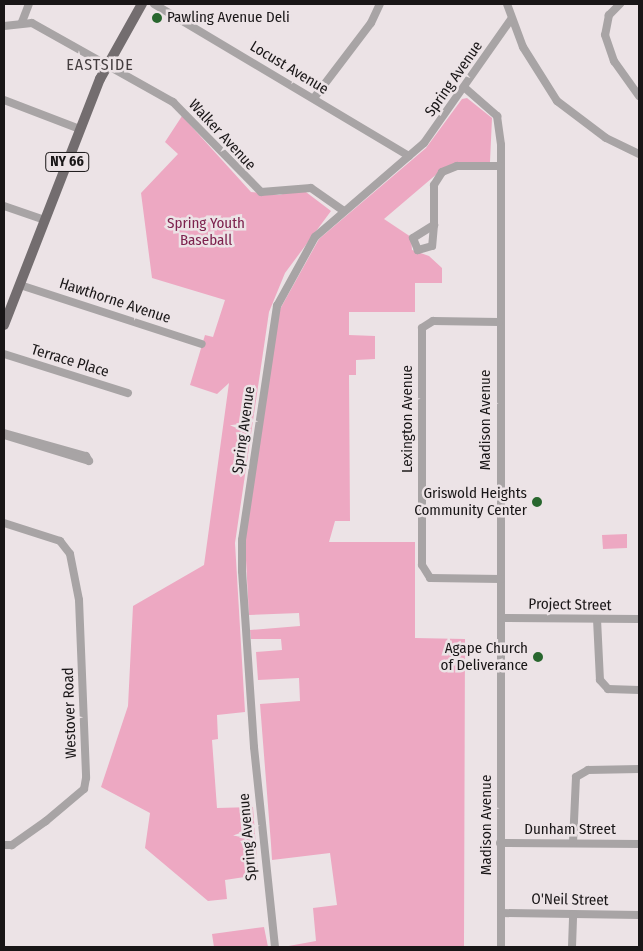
<!DOCTYPE html>
<style>
body{margin:0}
#map{position:relative;width:643px;height:951px;overflow:hidden;background:#ece3e6;font-family:"Fira Sans Condensed",sans-serif}
div>[style]{position:absolute}
[style*='--x']{left:calc(var(--x)*1px);top:calc(var(--y)*1px);width:calc(var(--w)*1px);rotate:calc(var(--a)*1deg)}
.green>*{inset:0;background:#eda8c2}
.minor>*{height:8px;margin:-4px;padding:0 4px;transform-origin:4px;border-radius:4px;background:#a8a4a5}
.major>*{height:10px;margin:-5px;padding:0 5px;transform-origin:5px;border-radius:5px;background:#736d6f}
.dots>*{width:14px;height:14px;translate:-50% -50%;box-sizing:border-box;border:2px solid #ece3e6;border-radius:50%}
span{translate:-50% -50%;white-space:nowrap;text-align:center;line-height:1.15;-webkit-text-stroke:5px #ece3e6;paint-order:stroke}
.shield-label span{padding:1px 4px;background:#ece3e6;border:1px solid;border-radius:4px;-webkit-text-stroke-width:0}
.shield-label{font-size:14px;color:#191617;font-weight:700}
.poi-label{font-size:15px;color:#191617}
.left{translate:0 -50%;text-align:left}
.right{translate:-100% -50%;text-align:right}
.street-label{font-size:15px;color:#191617}
.park-label{font-size:15px;color:#7d224e}
.neighbourhood-label{font-size:16px;color:#443d3f;letter-spacing:1px}
.frame{position:absolute;inset:0;border:5px solid #191617;pointer-events:none}
</style>
<div id="map">
<div class="green">
<i style="clip-path:polygon(467px 98px,492px 118px,490px 162px,445px 167px,384px 219px,411px 237px,412px 250px,429px 256px,442px 268px,442px 283px,415px 283px,415px 312px,349px 312px,349px 335px,375px 336px,375px 359px,356px 360px,356px 375px,349px 375px,350px 521px,335px 521px,329px 542px,415px 542px,415px 638px,465px 639px,464px 947px,283px 947px,316px 941px,313px 908px,337px 905px,330px 853px,272px 860px,271px 844px,260px 704px,300px 701px,299px 678px,258px 680px,256px 652px,282px 650px,281px 639px,251px 639px,250px 630px,300px 626px,299px 613px,249px 615px,245px 542px,279px 311px,319px 239px,426px 148px,462px 99px)"></i>
<i style="clip-path:polygon(182px 116px,251px 192px,279px 195px,302px 189px,331px 211px,285px 273px,269px 312px,235px 543px,245px 712px,217px 715px,218px 739px,212px 740px,217px 808px,253px 807px,258px 875px,225px 880px,227px 899px,208px 901px,145px 848px,150px 813px,101px 787px,128px 706px,133px 606px,204px 565px,229px 383px,217px 394px,190px 385px,205px 335px,213px 337px,225px 300px,152px 278px,141px 193px,178px 154px,165px 142px)"></i>
<i style="clip-path:polygon(627px 534px,627px 548px,603px 549px,602px 535px)"></i>
<i style="clip-path:polygon(264px 927px,268px 947px,214px 947px,212px 934px)"></i>
</div>
<div class="minor">
<i style="--x:154;--y:4;--w:297;--a:30.8"></i>
<i style="--x:507;--y:4;--w:46;--a:69.6"></i>
<i style="--x:523;--y:47;--w:64;--a:57.8"></i>
<i style="--x:557;--y:101;--w:61;--a:37.1"></i>
<i style="--x:606;--y:138;--w:37;--a:26"></i>
<i style="--x:620;--y:4;--w:16;--a:135"></i>
<i style="--x:609;--y:15;--w:20;--a:101"></i>
<i style="--x:605;--y:35;--w:28;--a:71"></i>
<i style="--x:614;--y:61;--w:43;--a:54.5"></i>
<i style="--x:22;--y:22;--w:19;--a:-69"></i>
<i style="--x:4;--y:26;--w:28;--a:-6"></i>
<i style="--x:32;--y:23;--w:162;--a:29.3"></i>
<i style="--x:173;--y:102;--w:126;--a:45.6"></i>
<i style="--x:261;--y:192;--w:50;--a:-4.6"></i>
<i style="--x:311;--y:188;--w:39;--a:35"></i>
<i style="--x:465;--y:88;--w:43;--a:41.2"></i>
<i style="--x:497;--y:116;--w:29;--a:82"></i>
<i style="--x:501;--y:145;--w:802;--a:90"></i>
<i style="--x:314;--y:98;--w:94;--a:-52.8"></i>
<i style="--x:371;--y:23;--w:21;--a:-65"></i>
<i style="--x:4;--y:100;--w:81;--a:20.9"></i>
<i style="--x:4;--y:206;--w:43;--a:18.9"></i>
<i style="--x:434;--y:225;--w:40;--a:-90"></i>
<i style="--x:434;--y:185;--w:15;--a:-58"></i>
<i style="--x:442;--y:172;--w:16;--a:-22"></i>
<i style="--x:457;--y:166;--w:44;--a:0"></i>
<i style="--x:434;--y:225;--w:21;--a:95"></i>
<i style="--x:432;--y:246;--w:15;--a:164"></i>
<i style="--x:418;--y:250;--w:13;--a:-113"></i>
<i style="--x:413;--y:238;--w:25;--a:-32"></i>
<i style="--x:20;--y:285;--w:191;--a:18"></i>
<i style="--x:499;--y:322;--w:66;--a:-179.1"></i>
<i style="--x:433;--y:321;--w:13;--a:148"></i>
<i style="--x:422;--y:328;--w:237;--a:90"></i>
<i style="--x:422;--y:565;--w:15;--a:58"></i>
<i style="--x:430;--y:578;--w:71;--a:0.8"></i>
<i style="--x:4;--y:354;--w:130;--a:17.5"></i>
<i style="--x:4;--y:433;--w:85;--a:15.7"></i>
<i style="--x:86;--y:456;--w:6;--a:59"></i>
<i style="--x:89;--y:461;--w:89;--a:-163"></i>
<i style="--x:4;--y:523;--w:59;--a:17.8"></i>
<i style="--x:60;--y:541;--w:16;--a:52"></i>
<i style="--x:70;--y:554;--w:47;--a:78.9"></i>
<i style="--x:79;--y:600;--w:178;--a:87.7"></i>
<i style="--x:86;--y:778;--w:11;--a:100"></i>
<i style="--x:84;--y:789;--w:50;--a:139.9"></i>
<i style="--x:46;--y:821;--w:42;--a:144.8"></i>
<i style="--x:12;--y:845;--w:8;--a:180"></i>
<i style="--x:501;--y:618;--w:138;--a:0.4"></i>
<i style="--x:597;--y:619;--w:61;--a:87.2"></i>
<i style="--x:600;--y:680;--w:12;--a:48"></i>
<i style="--x:608;--y:689;--w:31;--a:2"></i>
<i style="--x:500;--y:843;--w:139;--a:0.4"></i>
<i style="--x:573;--y:843;--w:66;--a:-87.4"></i>
<i style="--x:576;--y:777;--w:14;--a:-30"></i>
<i style="--x:588;--y:770;--w:51;--a:-1.1"></i>
<i style="--x:501;--y:913;--w:138;--a:0.8"></i>
<i style="--x:275;--y:947;--w:201;--a:-96"></i>
<i style="--x:254;--y:747;--w:176;--a:-93.9"></i>
<i style="--x:242;--y:571;--w:31;--a:-90"></i>
<i style="--x:242;--y:540;--w:237;--a:-81.5"></i>
<i style="--x:277;--y:306;--w:79;--a:-61.2"></i>
<i style="--x:315;--y:237;--w:144;--a:-40.8"></i>
<i style="--x:424;--y:143;--w:151;--a:-54.9"></i>
<i style="--x:572;--y:947;--w:33;--a:-88"></i>
</div>
<div class="major">
<i style="--x:4;--y:325;--w:264;--a:-68.7"></i>
<i style="--x:100;--y:79;--w:86;--a:-60.8"></i>
</div>
<div class="dots">
<i style="left:157px;top:18px;background:#28662e"></i>
<i style="left:537px;top:502px;background:#28662e"></i>
<i style="left:538px;top:657px;background:#28662e"></i>
</div>
<div class="shield-label">
<span style="left:67px;top:162px">NY 66</span>
</div>
<div class="poi-label">
<span class="left" style="left:167px;top:18px">Pawling Avenue Deli</span>
<span class="right" style="left:527px;top:502px">Griswold Heights<br>Community Center</span>
<span class="right" style="left:528px;top:657px">Agape Church<br>of Deliverance</span>
</div>
<div class="street-label">
<span style="left:289px;top:68px;rotate:31deg">Locust Avenue</span>
<span style="left:454px;top:79px;rotate:-55deg">Spring Avenue</span>
<span style="left:222px;top:135px;rotate:47deg">Walker Avenue</span>
<span style="left:115px;top:301px;rotate:18deg">Hawthorne Avenue</span>
<span style="left:70px;top:361px;rotate:17deg">Terrace Place</span>
<span style="left:408px;top:419px;rotate:-90deg">Lexington Avenue</span>
<span style="left:486px;top:420px;rotate:-90deg">Madison Avenue</span>
<span style="left:244px;top:430px;rotate:-82deg">Spring Avenue</span>
<span style="left:570px;top:605px;rotate:1deg">Project Street</span>
<span style="left:70px;top:713px;rotate:-92deg">Westover Road</span>
<span style="left:487px;top:825px;rotate:-90deg">Madison Avenue</span>
<span style="left:570px;top:830px">Dunham Street</span>
<span style="left:248px;top:837px;rotate:-95deg">Spring Avenue</span>
<span style="left:570px;top:900px;rotate:1deg">O'Neil Street</span>
</div>
<div class="park-label">
<span style="left:206px;top:232px">Spring Youth<br>Baseball</span>
</div>
<div class="neighbourhood-label">
<span style="left:100px;top:65px">EASTSIDE</span>
</div>
<div class="frame"></div>
</div>
